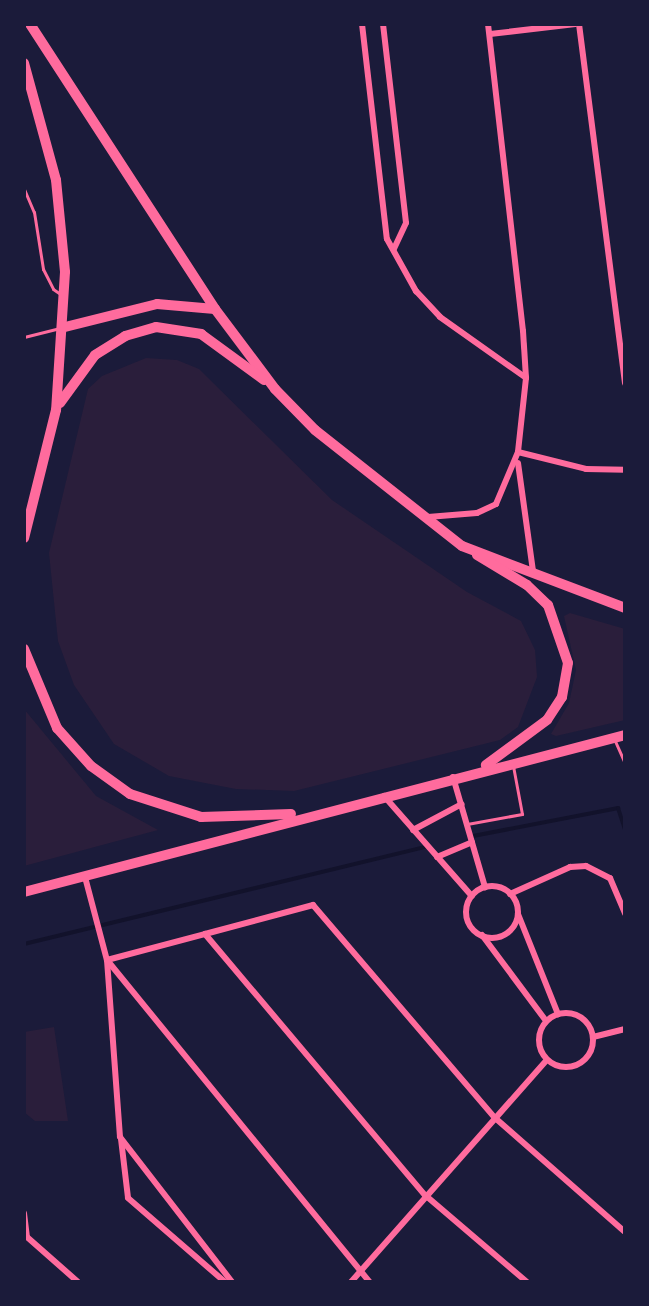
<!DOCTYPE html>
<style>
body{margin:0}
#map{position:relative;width:649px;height:1306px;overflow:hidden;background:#1b1b3a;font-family:"PT Serif",serif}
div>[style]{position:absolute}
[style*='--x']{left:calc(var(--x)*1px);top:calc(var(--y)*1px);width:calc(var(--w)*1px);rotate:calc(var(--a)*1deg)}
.green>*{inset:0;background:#2a1e3b}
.stream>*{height:4px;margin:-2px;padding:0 2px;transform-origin:2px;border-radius:2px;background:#12122b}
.service>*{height:3px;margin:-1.5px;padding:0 1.5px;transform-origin:1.5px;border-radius:1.5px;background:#ff6b9d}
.minor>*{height:6px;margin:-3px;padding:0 3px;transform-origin:3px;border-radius:3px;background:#ff6b9d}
.minor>.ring{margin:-3px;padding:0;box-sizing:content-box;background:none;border:6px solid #ff6b9d;border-radius:50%}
.primary>*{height:10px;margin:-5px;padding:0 5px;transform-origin:5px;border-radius:5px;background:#ff6b9d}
span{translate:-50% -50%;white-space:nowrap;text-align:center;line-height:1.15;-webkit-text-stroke:8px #1b1b3a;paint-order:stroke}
.frame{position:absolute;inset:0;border:26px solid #1b1b3a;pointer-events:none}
</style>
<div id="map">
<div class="green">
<i style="clip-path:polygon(146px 358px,177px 360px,199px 369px,332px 500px,467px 592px,521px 621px,535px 650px,537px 677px,518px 727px,500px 740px,294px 791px,236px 789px,169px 776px,114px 744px,74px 685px,58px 641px,49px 553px,88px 389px,102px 376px)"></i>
<i style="clip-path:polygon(570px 613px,625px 629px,625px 720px,556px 736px,551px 734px,569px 703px,576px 670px,564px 616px)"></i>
<i style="clip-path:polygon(24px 709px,96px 796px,158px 830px,24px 866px)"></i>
<i style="clip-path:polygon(54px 1027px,68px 1121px,35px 1121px,24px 1112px,24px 1032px)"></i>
</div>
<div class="stream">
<i style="--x:473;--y:836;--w:148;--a:-10.9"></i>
<i style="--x:618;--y:808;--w:22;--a:72"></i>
<i style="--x:24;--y:944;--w:412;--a:-13.6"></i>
</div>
<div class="service">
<i style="--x:24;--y:189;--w:25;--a:67"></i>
<i style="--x:34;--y:212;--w:58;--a:81"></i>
<i style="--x:43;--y:269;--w:22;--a:63"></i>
<i style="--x:53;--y:289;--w:11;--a:34"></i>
<i style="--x:24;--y:337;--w:36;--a:-14"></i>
<i style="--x:615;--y:741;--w:24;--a:66"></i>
<i style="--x:467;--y:824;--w:56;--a:-10.3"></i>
<i style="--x:522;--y:814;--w:49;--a:-100.6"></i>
</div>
<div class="minor">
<i style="--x:362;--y:24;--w:216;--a:83.4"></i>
<i style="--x:387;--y:239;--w:60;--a:60.9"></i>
<i style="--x:416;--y:291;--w:35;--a:47"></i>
<i style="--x:440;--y:317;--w:105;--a:35.3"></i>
<i style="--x:383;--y:24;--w:200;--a:83.4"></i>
<i style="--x:406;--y:223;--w:29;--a:115"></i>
<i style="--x:488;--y:24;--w:309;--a:83.5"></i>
<i style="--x:523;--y:331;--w:47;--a:86.3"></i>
<i style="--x:526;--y:378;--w:74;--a:96.2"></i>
<i style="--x:579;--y:24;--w:362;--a:82.7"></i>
<i style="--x:490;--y:34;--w:86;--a:-6.7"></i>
<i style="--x:518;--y:463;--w:109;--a:82.1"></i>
<i style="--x:428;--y:517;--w:49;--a:-4.7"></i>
<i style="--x:477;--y:513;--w:21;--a:-25"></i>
<i style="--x:496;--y:504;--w:56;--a:-67.1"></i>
<i style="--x:518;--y:452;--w:70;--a:14"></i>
<i style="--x:586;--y:469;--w:39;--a:1"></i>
<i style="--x:453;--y:777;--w:115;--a:73.8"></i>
<i style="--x:384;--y:796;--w:133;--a:48.7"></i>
<i style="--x:413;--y:830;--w:55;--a:-28"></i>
<i style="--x:437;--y:857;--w:38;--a:-23"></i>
<i style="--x:85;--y:877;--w:86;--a:75.2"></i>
<i style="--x:107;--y:960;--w:177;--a:85.8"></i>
<i style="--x:120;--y:1137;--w:183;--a:52.3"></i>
<i class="ring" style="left:466px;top:886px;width:46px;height:46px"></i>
<i style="--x:510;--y:894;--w:66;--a:-24.2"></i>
<i style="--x:570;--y:867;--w:16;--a:-4"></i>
<i style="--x:586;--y:866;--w:27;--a:27"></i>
<i style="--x:610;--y:878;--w:39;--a:67"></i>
<i style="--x:518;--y:914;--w:108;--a:68.2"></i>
<i style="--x:205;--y:934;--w:112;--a:-15"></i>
<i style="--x:313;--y:905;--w:279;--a:49.5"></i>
<i style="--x:494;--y:1117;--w:174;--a:41.3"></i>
<i style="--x:482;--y:935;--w:107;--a:53.3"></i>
<i style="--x:107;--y:960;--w:101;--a:-14.9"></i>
<i style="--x:205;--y:934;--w:341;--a:49.9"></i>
<i style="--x:425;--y:1195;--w:134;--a:40.5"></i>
<i style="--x:107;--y:960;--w:416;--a:50.8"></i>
<i class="ring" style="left:539px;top:1013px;width:48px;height:48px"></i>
<i style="--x:593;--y:1037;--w:33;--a:-14"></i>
<i style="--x:121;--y:1139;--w:59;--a:83.2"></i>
<i style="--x:128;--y:1198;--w:128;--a:40.9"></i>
<i style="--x:24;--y:1213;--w:24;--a:83"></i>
<i style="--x:27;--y:1237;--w:68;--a:41.4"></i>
<i style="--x:351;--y:1282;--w:296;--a:-48.6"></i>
</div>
<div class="primary">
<i style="--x:30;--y:24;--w:340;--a:57"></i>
<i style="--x:215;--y:309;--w:100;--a:53.1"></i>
<i style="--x:275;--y:389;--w:57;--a:45.7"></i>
<i style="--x:315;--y:430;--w:187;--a:38.3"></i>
<i style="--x:462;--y:546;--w:174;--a:20.8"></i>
<i style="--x:24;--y:63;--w:121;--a:74.7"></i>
<i style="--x:56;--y:180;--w:92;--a:84.4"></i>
<i style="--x:65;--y:272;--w:138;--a:93.7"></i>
<i style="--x:56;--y:410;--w:132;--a:104"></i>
<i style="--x:65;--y:327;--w:95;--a:-14"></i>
<i style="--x:157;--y:304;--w:58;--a:4.9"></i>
<i style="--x:60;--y:403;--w:59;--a:-53.9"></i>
<i style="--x:95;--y:355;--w:36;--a:-32"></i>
<i style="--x:125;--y:336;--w:32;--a:-16"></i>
<i style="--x:156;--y:327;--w:46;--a:8.8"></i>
<i style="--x:201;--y:334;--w:78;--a:36.1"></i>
<i style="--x:477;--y:555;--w:58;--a:31"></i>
<i style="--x:527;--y:585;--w:29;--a:44"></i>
<i style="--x:548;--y:605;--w:61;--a:71"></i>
<i style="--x:568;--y:663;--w:35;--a:100"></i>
<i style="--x:562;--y:697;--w:27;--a:123"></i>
<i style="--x:547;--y:720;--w:76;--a:143.6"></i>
<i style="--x:24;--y:649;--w:86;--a:67.3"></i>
<i style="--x:57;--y:728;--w:51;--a:48.2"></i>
<i style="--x:91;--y:766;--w:48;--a:35.7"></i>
<i style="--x:130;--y:794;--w:75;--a:17.9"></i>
<i style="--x:201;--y:817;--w:90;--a:-1.9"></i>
<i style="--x:24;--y:892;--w:621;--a:-14.64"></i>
</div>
<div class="frame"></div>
</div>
